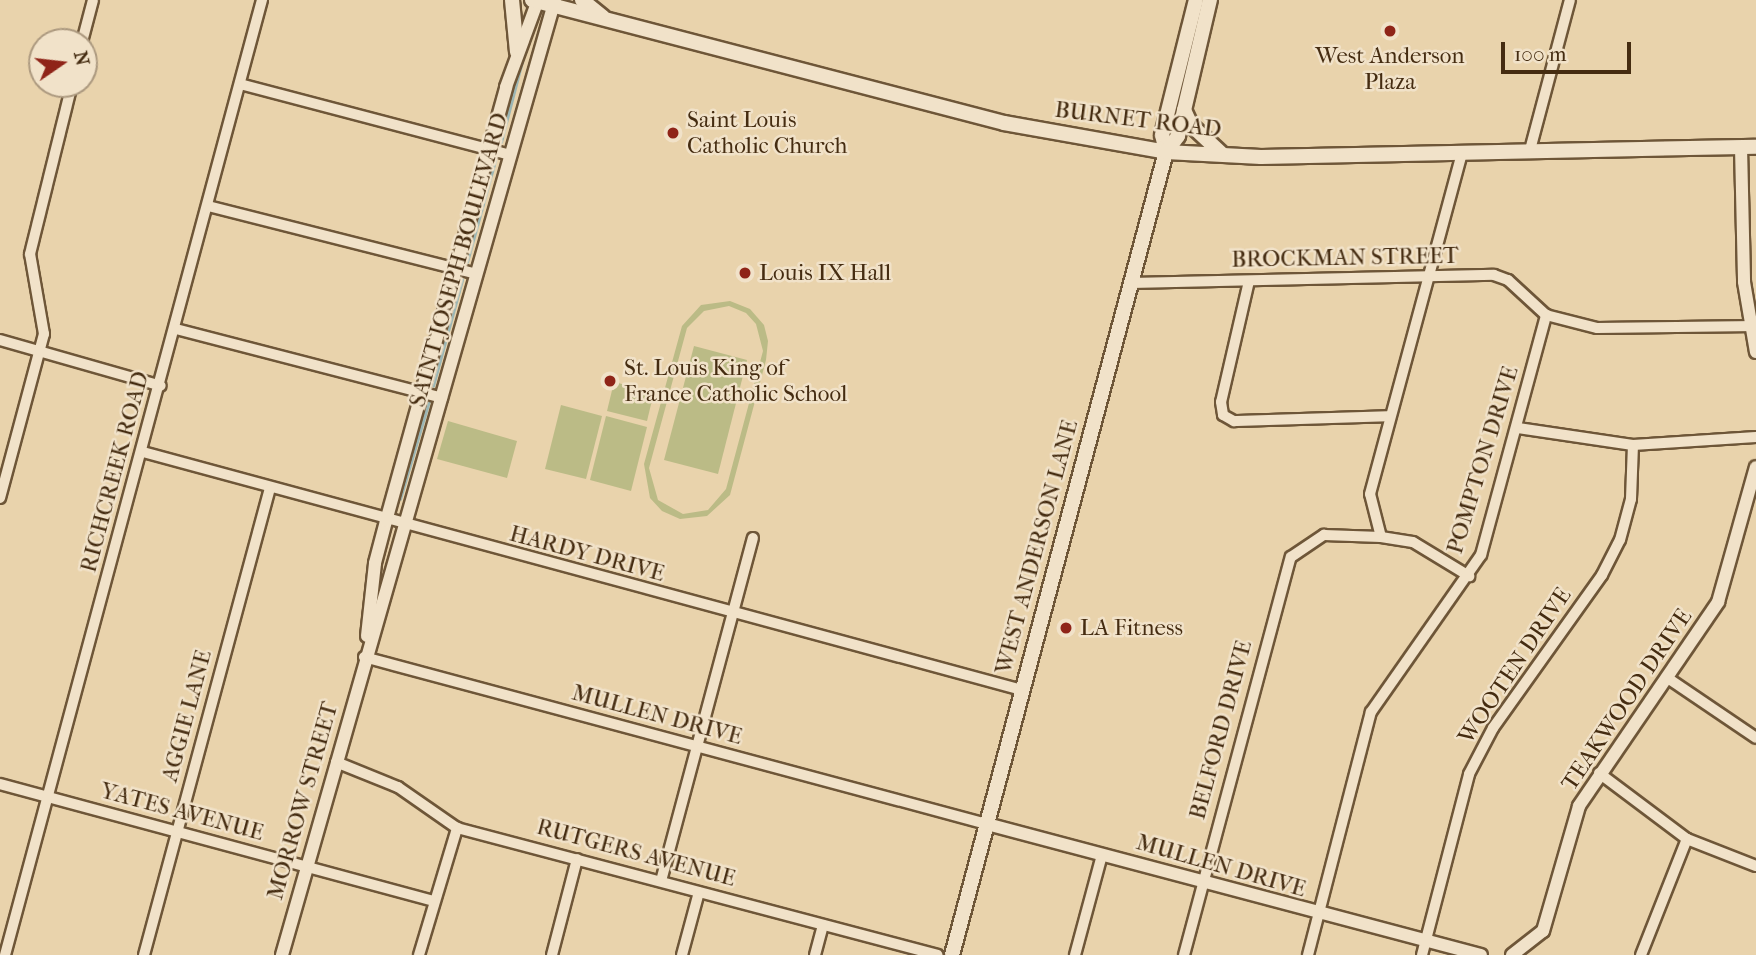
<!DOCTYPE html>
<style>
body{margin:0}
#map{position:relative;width:1756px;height:955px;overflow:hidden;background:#e9d3ac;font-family:"IM FELL French Canon",serif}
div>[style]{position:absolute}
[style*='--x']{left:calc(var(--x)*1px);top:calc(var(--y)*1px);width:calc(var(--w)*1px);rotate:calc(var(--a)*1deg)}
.green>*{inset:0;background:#bbbb86}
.stream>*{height:2.5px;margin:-1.25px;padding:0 1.25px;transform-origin:1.25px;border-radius:1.25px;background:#9cb6b4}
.roads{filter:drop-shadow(2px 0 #6e5638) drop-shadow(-2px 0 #6e5638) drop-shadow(0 2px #6e5638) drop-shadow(0 -2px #6e5638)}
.minor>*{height:10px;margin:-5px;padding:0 5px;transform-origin:5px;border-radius:5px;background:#f1e2c9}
.tertiary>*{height:12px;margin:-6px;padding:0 6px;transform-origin:6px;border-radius:6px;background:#f1e2c9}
.secondary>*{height:14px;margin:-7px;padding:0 7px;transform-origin:7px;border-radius:7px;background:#f1e2c9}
.dots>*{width:19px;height:19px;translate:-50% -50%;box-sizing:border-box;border:4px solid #f1e2c9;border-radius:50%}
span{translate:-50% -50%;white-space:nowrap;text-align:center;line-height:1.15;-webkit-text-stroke:5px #f1e2c9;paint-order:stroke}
.poi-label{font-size:23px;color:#452c11}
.left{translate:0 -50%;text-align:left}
.street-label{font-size:23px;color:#452c11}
.north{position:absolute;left:28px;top:28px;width:70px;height:70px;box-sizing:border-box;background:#f1e2c9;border:2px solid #ac997f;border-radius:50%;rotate:76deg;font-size:19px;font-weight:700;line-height:28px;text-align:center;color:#452c11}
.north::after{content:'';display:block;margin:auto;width:24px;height:32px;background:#8f2418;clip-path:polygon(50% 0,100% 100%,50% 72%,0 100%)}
.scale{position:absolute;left:1501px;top:42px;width:130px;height:32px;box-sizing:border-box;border:4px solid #452c11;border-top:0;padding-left:9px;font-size:21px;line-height:24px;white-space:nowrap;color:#452c11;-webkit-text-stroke:5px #f1e2c9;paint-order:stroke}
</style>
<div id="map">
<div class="green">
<i style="clip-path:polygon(evenodd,730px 301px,750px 309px,764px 325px,768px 341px,766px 360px,730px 495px,707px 516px,680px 519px,662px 511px,650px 498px,644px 464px,682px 326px,701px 305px,730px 301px,729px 306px,746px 313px,756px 324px,763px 351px,726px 489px,708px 510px,683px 514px,658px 500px,649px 468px,687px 328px,704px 311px,729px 306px)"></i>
<i style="clip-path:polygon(694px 346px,747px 360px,718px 474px,664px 460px)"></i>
<i style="clip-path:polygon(614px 382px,654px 392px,647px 421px,607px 411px)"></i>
<i style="clip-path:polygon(561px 405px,602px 416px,586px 479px,545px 469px)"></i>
<i style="clip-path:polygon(606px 416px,647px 427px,631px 491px,590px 480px)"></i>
<i style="clip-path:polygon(448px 421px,517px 441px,507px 478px,437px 459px)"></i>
</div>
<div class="stream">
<i style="--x:501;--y:142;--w:91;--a:-75.4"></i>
<i style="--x:467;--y:262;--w:105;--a:-74.5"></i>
<i style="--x:433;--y:386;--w:110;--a:-74.7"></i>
<i style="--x:400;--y:499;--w:102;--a:-73.5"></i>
</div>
<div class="roads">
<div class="minor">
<i style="--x:82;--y:42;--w:43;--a:-75.3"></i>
<i style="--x:240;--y:84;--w:280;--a:14.7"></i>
<i style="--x:1530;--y:150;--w:155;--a:-75.1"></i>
<i style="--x:208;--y:206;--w:276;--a:14.2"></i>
<i style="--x:1249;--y:281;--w:124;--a:103"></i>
<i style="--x:1221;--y:402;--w:13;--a:81"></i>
<i style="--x:1223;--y:415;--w:13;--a:29"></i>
<i style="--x:1234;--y:421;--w:156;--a:-1.8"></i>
<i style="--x:1131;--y:283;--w:363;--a:-1.3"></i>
<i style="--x:1494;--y:275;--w:15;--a:20"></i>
<i style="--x:1508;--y:280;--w:52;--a:42.6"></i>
<i style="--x:1546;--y:315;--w:53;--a:14.3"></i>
<i style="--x:1597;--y:328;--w:159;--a:-0.7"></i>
<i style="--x:176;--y:329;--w:275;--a:14.5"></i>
<i style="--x:0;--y:340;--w:167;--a:15.9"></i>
<i style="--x:1518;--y:428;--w:116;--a:8.4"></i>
<i style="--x:1633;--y:445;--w:123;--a:-3.7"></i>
<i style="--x:143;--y:452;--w:911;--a:15.15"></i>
<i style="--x:0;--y:498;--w:170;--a:-75"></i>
<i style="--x:44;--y:334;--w:81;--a:-99.9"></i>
<i style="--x:30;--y:254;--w:175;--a:-76.1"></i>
<i style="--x:1381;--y:537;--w:44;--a:-104.3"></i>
<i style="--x:1370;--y:494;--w:353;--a:-74.9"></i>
<i style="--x:364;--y:657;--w:645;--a:15.01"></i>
<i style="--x:1669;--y:679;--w:105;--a:34.1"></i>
<i style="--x:336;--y:762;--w:67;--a:22"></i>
<i style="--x:398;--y:787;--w:72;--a:34.8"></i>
<i style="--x:457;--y:828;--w:497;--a:14.8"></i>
<i style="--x:1599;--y:773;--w:110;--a:36.9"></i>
<i style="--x:1687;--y:839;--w:74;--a:21.4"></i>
<i style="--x:0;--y:784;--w:449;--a:15.1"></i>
<i style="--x:661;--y:881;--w:355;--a:-75"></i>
<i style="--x:5;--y:955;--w:989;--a:-74.94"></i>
<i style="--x:144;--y:955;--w:484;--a:-74.9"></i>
<i style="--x:419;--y:955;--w:133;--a:-73.3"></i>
<i style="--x:552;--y:955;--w:99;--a:-75.4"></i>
<i style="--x:682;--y:955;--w:65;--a:-74.9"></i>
<i style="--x:815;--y:955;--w:31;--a:-75"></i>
<i style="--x:1075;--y:955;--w:104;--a:-74.9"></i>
<i style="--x:1184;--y:955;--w:412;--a:-75"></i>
<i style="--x:1291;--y:557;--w:40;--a:-34"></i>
<i style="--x:1324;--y:535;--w:57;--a:2"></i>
<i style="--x:1381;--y:537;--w:32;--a:9"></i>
<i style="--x:1413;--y:542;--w:66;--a:31.3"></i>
<i style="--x:1308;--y:955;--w:251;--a:-75.5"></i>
<i style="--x:1371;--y:712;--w:192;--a:-55"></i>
<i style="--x:1481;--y:555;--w:249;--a:-74.8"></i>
<i style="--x:1422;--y:955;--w:187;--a:-75.4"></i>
<i style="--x:1469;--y:774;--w:52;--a:-62.4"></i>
<i style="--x:1493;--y:728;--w:188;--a:-54.5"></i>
<i style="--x:1602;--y:575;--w:39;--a:-63"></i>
<i style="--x:1620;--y:540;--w:42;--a:-75"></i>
<i style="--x:1631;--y:499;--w:54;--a:-87.9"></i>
<i style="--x:1641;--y:955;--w:125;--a:-68.4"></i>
</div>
<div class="tertiary">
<i style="--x:1741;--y:147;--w:135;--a:88.7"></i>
<i style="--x:1744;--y:282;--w:71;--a:80.3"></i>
<i style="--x:367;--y:636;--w:73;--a:-83.7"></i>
<i style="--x:375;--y:563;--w:43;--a:-75.3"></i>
<i style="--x:386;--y:521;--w:450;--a:-74.5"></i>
<i style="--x:506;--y:87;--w:93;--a:-69.8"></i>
<i style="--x:987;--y:824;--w:511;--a:14.85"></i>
<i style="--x:282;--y:955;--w:993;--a:-74.05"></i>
<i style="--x:1512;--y:955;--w:39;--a:-38"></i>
<i style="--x:1543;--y:931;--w:130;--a:-73.9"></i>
<i style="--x:1579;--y:806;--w:247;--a:-55.7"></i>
<i style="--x:1718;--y:602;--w:140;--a:-74.3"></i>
</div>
<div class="secondary">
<i style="--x:512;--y:0;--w:52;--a:84.5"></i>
<i style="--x:532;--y:0;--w:488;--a:14.6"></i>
<i style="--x:1004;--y:123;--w:165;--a:10.1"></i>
<i style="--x:1166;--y:152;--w:95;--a:3"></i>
<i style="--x:1261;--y:157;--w:495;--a:-1.2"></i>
<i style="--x:582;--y:0;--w:27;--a:39"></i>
<i style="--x:1184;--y:110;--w:17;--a:65"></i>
<i style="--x:1191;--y:125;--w:42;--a:43.1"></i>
<i style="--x:1166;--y:152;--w:17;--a:-103"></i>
<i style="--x:1162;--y:135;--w:139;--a:-75.9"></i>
<i style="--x:952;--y:955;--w:831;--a:-75.08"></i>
<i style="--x:1166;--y:152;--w:20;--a:-53"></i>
<i style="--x:1178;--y:136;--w:140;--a:-76.8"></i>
</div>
</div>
<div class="dots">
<i style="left:1390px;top:31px;background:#8f2418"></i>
<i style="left:673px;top:133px;background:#8f2418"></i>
<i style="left:745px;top:273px;background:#8f2418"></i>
<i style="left:610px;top:381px;background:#8f2418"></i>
<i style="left:1066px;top:628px;background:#8f2418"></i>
</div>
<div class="poi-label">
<span style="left:1390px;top:69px">West Anderson<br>Plaza</span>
<span class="left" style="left:687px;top:133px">Saint Louis<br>Catholic Church</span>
<span class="left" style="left:759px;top:273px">Louis IX Hall</span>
<span class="left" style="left:624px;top:381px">St. Louis King of<br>France Catholic School</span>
<span class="left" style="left:1080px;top:628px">LA Fitness</span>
</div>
<div class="street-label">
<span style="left:1138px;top:120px;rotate:7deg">BURNET ROAD</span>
<span style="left:1345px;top:258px;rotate:-1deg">BROCKMAN STREET</span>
<span style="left:459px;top:260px;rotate:-74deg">SAINT JOSEPH BOULEVARD</span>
<span style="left:1483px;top:460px;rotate:-73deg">POMPTON DRIVE</span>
<span style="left:115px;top:472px;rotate:-75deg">RICHCREEK ROAD</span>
<span style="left:1037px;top:547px;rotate:-75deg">WEST ANDERSON LANE</span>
<span style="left:587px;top:554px;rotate:15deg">HARDY DRIVE</span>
<span style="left:1515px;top:666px;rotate:-56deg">WOOTEN DRIVE</span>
<span style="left:1627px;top:700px;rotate:-56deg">TEAKWOOD DRIVE</span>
<span style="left:657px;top:715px;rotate:15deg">MULLEN DRIVE</span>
<span style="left:187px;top:716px;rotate:-75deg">AGGIE LANE</span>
<span style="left:1221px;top:730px;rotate:-75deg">BELFORD DRIVE</span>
<span style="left:303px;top:801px;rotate:-74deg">MORROW STREET</span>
<span style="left:182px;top:812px;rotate:15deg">YATES AVENUE</span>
<span style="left:636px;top:853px;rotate:15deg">RUTGERS AVENUE</span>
<span style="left:1221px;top:866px;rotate:16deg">MULLEN DRIVE</span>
</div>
<div class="north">N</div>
<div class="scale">100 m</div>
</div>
